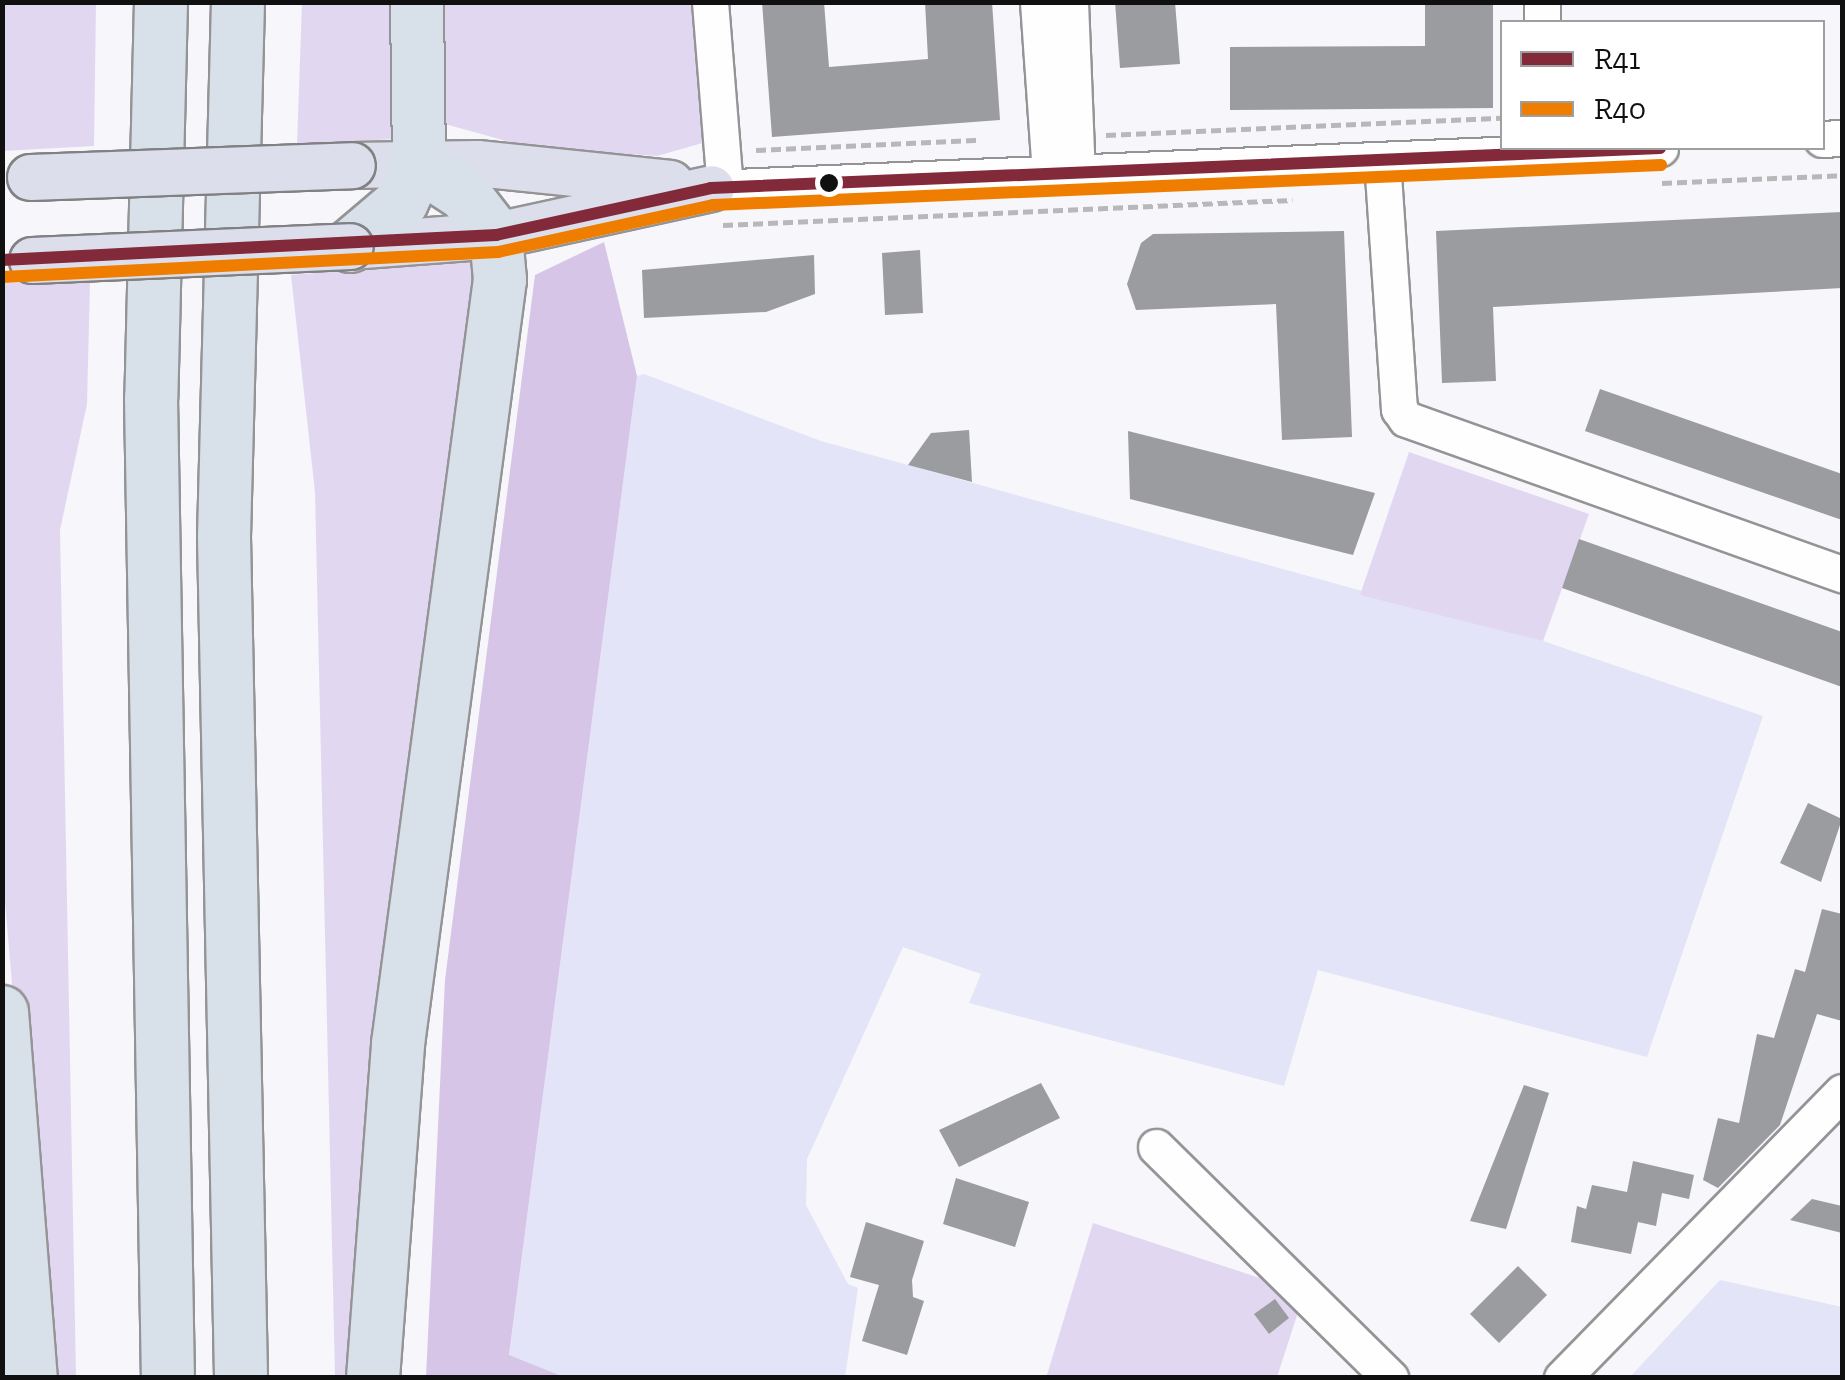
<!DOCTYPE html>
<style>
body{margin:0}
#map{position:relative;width:1845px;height:1380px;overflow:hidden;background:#f6f6fb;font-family:"Zilla Slab",serif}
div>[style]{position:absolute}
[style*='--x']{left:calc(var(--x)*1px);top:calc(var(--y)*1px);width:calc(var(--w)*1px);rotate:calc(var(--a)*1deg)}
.farmland>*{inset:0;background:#e3e4f7}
.green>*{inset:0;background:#e2d7f1}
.forest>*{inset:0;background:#d7c5e8}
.building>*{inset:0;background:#9b9c9f}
.path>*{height:5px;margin-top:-2.5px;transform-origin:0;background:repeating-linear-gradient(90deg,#b8b8b9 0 10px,transparent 0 15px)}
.roads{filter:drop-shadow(2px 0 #949496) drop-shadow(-2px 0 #949496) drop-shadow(0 2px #949496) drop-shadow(0 -2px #949496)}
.minor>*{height:35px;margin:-17.5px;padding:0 17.5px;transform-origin:17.5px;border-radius:17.5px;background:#fefefe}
.major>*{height:45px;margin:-22.5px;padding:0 22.5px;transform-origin:22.5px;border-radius:22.5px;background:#dcdfeb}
.highway>*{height:52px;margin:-26px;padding:0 26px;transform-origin:26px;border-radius:26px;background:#d8e1e9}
.bridges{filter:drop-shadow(2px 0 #818183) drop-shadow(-2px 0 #818183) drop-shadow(0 2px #818183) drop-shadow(0 -2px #818183)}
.major-bridge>*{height:45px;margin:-22.5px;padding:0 22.5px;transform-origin:22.5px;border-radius:22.5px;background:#dcdfeb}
.bus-1>*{height:12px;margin:-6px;padding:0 6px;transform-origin:6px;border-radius:6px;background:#822a3a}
.bus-2>*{height:12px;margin:-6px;padding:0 6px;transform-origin:6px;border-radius:6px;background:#ef7d00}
.dots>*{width:28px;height:28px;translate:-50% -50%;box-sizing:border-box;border:5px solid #fff;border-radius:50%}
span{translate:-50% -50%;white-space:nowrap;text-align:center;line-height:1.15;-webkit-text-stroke:10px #fff;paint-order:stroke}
.frame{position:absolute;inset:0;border:5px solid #101010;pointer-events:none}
.legend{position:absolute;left:1500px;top:20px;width:325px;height:130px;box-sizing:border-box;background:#fff;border:2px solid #9f9f9f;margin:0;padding:12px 18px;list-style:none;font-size:30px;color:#101010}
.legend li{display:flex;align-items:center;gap:20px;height:50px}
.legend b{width:50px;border:2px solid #9f9f9f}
</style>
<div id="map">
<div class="farmland">
<i style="clip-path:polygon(644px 374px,821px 441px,1543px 641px,1763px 716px,1647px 1057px,1318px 970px,1284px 1086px,969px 1003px,981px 974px,903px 947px,807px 1159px,806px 1205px,848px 1284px,858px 1288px,845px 1377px,564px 1377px,509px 1356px,637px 376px)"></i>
<i style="clip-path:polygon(1720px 1280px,1842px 1307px,1842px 1377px,1630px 1377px)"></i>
</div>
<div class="green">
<i style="clip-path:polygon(3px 2px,96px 3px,94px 146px,3px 151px)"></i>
<i style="clip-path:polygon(302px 3px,398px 3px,396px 139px,297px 144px)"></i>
<i style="clip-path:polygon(438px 3px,693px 3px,706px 142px,657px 156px,528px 147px,445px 124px)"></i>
<i style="clip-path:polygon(480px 260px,358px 1377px,335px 1377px,315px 492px,291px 275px)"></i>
<i style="clip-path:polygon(2px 283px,90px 283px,87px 404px,60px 530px,76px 1377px,45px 1377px,3px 877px)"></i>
<i style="clip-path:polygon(1409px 452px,1589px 514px,1543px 641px,1360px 595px)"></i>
<i style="clip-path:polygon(1093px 1223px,1278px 1284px,1301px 1303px,1277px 1377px,1046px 1378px)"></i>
</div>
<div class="forest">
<i style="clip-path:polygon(604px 242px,637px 376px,509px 1355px,564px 1377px,426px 1377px,445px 980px,535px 275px)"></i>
</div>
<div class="building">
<i style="clip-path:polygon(762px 2px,824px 2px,829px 67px,928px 59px,925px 2px,992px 2px,1000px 120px,772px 137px)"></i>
<i style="clip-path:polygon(1115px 2px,1175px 2px,1180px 64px,1120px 68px)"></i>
<i style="clip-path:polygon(1425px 2px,1493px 2px,1493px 108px,1230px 110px,1230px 47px,1425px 46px)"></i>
<i style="clip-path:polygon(1842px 212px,1842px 288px,1493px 307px,1496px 381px,1442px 383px,1436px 231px)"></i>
<i style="clip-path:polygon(1344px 231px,1352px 437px,1282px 440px,1276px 304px,1136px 310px,1127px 284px,1141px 243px,1153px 234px)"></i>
<i style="clip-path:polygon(920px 250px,923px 313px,885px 315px,882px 253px)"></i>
<i style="clip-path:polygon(814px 255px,815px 294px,766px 312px,644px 318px,642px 270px)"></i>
<i style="clip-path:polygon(1600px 389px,1842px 474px,1842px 520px,1585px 431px)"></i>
<i style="clip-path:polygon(969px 430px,972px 482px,908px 465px,931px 433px)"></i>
<i style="clip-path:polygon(1128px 431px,1375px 493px,1353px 555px,1130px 499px)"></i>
<i style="clip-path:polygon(1579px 539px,1842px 632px,1842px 687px,1562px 588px)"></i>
<i style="clip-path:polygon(1808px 803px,1842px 819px,1821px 882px,1780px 863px)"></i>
<i style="clip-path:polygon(1822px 909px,1842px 914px,1842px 1021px,1817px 1014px,1780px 1125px,1718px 1188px,1703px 1180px,1718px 1118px,1739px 1123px,1757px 1034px,1774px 1038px,1795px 969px,1805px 972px)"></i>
<i style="clip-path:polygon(1041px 1083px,1060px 1118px,959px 1167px,939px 1130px)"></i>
<i style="clip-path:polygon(1524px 1085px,1549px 1093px,1506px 1229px,1470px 1221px)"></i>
<i style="clip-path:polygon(1633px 1161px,1694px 1175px,1689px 1199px,1662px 1193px,1656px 1226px,1638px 1222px,1631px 1254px,1571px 1242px,1577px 1206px,1586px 1209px,1592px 1185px,1627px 1192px)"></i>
<i style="clip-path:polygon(956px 1178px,1029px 1202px,1015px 1247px,943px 1224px)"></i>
<i style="clip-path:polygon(1812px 1199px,1842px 1206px,1842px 1233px,1790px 1220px)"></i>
<i style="clip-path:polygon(866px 1222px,924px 1241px,912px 1280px,913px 1297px,924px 1301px,907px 1355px,862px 1341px,879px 1285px,850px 1277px)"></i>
<i style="clip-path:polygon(1518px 1266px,1547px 1295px,1499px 1343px,1470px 1314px)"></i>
<i style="clip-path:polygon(1275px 1299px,1289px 1318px,1269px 1334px,1254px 1314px)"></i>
</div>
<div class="path">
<i style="--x:1106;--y:135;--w:396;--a:-2.5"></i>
<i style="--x:756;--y:150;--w:224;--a:-2.6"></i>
<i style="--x:1662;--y:183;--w:180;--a:-2.5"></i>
<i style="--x:723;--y:225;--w:570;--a:-2.52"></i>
</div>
<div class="roads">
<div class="minor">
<i style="--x:710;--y:2;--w:187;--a:85.4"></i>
<i style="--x:1038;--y:2;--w:173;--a:86"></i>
<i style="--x:1070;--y:2;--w:172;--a:87.7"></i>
<i style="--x:1542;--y:22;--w:20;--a:-90"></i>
<i style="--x:1822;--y:139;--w:20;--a:-3"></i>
<i style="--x:1382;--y:160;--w:250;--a:86.1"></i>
<i style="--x:1399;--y:409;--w:12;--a:55"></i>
<i style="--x:1406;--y:419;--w:463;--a:19.6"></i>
<i style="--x:711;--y:188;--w:950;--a:-2.41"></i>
<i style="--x:1156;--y:1147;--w:329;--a:44.6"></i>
<i style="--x:1562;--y:1378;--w:400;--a:-45.6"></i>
</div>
<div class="major">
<i style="--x:352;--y:165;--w:125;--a:-0.9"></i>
<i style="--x:477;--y:163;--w:194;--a:5.9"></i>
<i style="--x:350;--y:246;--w:146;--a:-4.3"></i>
<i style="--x:496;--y:235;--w:220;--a:-12.3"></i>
</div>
<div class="highway">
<i style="--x:161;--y:2;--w:396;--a:91.4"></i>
<i style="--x:151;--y:398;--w:980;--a:89.01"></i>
<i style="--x:238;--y:2;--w:535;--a:91.5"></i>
<i style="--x:224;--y:537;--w:841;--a:88.84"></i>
<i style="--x:350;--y:246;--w:68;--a:-40.2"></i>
<i style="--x:402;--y:202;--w:41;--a:-65.3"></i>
<i style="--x:419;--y:165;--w:163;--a:-90.7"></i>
<i style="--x:2;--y:1012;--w:367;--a:85.5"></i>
<i style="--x:373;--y:1378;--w:335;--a:-85.7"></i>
<i style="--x:398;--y:1044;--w:771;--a:-82.4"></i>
<i style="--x:500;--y:280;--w:45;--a:-95.1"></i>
<i style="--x:496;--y:235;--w:51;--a:-127.8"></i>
<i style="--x:465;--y:195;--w:55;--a:-146.9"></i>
</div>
</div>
<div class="bridges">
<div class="major-bridge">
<i style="--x:30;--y:177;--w:322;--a:-2.1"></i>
<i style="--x:32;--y:260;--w:318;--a:-2.5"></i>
</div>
</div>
<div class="bus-1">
<i style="--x:2;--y:260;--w:495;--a:-2.9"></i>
<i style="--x:496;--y:235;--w:220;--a:-12.3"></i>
<i style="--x:711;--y:188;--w:950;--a:-2.41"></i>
</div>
<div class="bus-2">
<i style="--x:3;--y:277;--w:496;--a:-2.9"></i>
<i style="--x:498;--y:252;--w:220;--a:-12.3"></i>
<i style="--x:713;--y:205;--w:949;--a:-2.42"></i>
</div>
<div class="dots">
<i style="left:829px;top:183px;background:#101010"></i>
</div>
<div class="frame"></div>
<ul class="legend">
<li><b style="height:12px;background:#822a3a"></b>R41</li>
<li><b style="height:12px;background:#ef7d00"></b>R40</li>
</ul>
</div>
